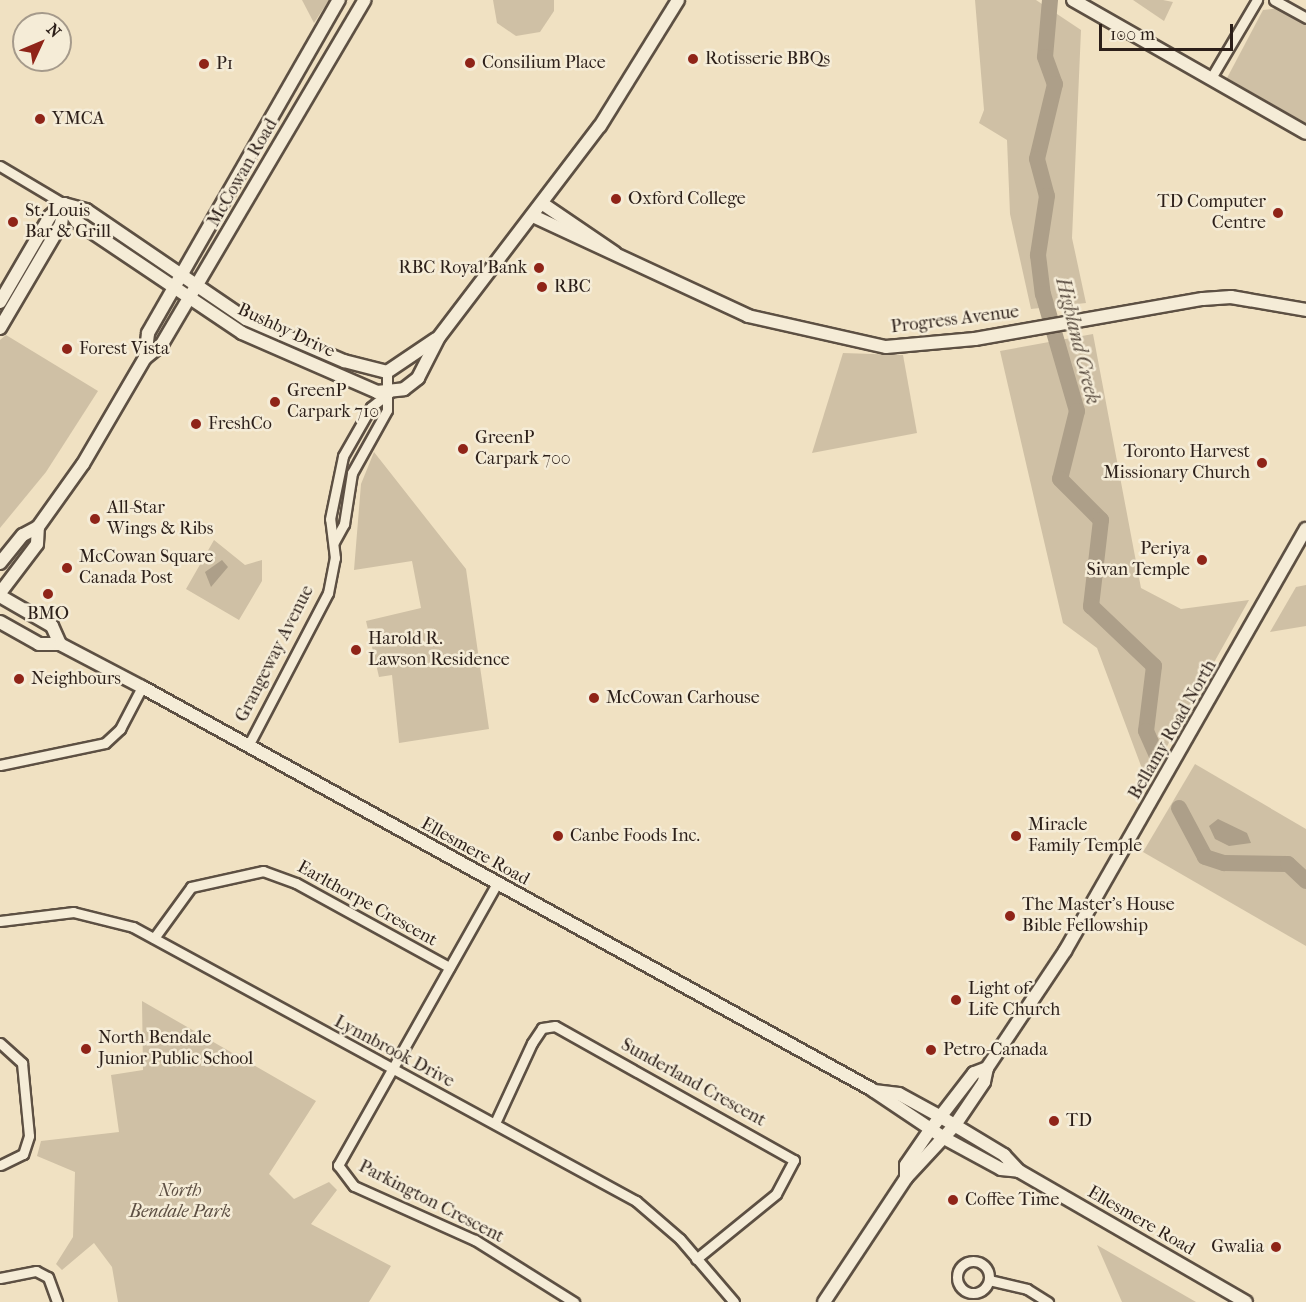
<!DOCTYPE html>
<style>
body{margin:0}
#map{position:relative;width:1306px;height:1302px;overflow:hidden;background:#f0e1c2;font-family:"IM FELL French Canon",serif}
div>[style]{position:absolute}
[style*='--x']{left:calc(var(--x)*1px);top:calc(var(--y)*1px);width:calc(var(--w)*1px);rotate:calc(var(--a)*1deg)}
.green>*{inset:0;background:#cfc0a5}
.water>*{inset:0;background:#ad9f89}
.river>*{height:16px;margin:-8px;padding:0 8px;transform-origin:8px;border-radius:8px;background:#ad9f89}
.roads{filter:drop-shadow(2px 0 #5d5043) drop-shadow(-2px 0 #5d5043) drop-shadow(0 2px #5d5043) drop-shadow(0 -2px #5d5043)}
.street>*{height:9px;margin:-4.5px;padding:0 4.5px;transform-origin:4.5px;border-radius:4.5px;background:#f5ecd7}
.street>.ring{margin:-4.5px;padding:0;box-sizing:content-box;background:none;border:9px solid #f5ecd7;border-radius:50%}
.secondary>*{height:12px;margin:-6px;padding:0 6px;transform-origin:6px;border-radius:6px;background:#f5ecd7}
.dots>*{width:16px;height:16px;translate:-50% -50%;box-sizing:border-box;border:3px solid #f5ecd7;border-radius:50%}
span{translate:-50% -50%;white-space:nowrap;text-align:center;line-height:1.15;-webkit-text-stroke:5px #f5ecd7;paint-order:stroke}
.poi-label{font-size:18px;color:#2c1f19}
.left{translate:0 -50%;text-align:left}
.right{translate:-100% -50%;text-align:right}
.street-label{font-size:18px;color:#2c1f19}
.park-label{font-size:18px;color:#5d4f43;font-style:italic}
.water-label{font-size:20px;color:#594c40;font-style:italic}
.north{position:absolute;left:12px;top:12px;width:60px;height:60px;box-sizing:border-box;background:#f5ecd7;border:2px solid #a59a8b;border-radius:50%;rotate:46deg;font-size:16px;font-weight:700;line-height:24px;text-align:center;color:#2c1f19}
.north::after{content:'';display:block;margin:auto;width:21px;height:27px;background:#8f2418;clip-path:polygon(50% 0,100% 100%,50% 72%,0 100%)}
.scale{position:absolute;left:1099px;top:24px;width:134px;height:27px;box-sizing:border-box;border:3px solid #2c1f19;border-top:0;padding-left:8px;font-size:18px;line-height:21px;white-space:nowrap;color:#2c1f19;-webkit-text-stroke:4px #f5ecd7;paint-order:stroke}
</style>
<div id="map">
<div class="green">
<i style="clip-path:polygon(302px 0,329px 0,314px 23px)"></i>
<i style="clip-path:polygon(493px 0,554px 0,554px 11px,540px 32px,516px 36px,497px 23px)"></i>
<i style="clip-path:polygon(975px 0,1036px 0,1081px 30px,1072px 238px,1086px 303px,1031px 309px,1010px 214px,1007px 140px,979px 123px,984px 110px)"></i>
<i style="clip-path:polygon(1133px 0,1163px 0,1173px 2px,1164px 21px)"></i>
<i style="clip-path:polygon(1279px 8px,1306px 25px,1306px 123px,1227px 78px,1263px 10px)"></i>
<i style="clip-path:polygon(1093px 334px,1141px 588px,1181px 609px,1249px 600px,1147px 782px,1097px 648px,1063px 623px,1000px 351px)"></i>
<i style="clip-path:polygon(6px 335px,98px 391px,46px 472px,0 528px,0 340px)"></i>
<i style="clip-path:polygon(843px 353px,903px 355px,917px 433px,812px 453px)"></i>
<i style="clip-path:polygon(374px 452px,466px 569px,489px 729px,399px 743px,392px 675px,379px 677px,366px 621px,421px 608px,412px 561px,354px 570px,361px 484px)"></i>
<i style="clip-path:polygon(214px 540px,245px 565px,262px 560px,262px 581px,239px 620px,186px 589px)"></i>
<i style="clip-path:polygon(1306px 585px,1306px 626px,1270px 632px,1296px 587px)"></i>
<i style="clip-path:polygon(1195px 764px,1306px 829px,1306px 946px,1143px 852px)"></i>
<i style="clip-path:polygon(142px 1001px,316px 1101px,269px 1174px,294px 1199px,329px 1182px,337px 1190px,311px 1224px,391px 1266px,369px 1302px,118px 1302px,112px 1267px,94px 1243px,62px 1270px,56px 1264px,73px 1237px,75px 1172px,37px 1156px,41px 1141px,119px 1132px,111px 1075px,143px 1070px)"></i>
<i style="clip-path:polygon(1097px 1245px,1196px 1302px,1122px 1302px)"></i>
</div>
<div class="water">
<i style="clip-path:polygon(222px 560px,228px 567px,211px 587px,205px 572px)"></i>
<i style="clip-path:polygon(1218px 819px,1247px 833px,1251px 843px,1229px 846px,1215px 839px,1209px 826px)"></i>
</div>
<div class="river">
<i style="--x:1050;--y:0;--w:57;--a:95"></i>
<i style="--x:1045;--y:57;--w:29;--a:70"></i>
<i style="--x:1055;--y:84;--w:77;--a:103.5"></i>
<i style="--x:1037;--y:159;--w:38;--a:75"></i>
<i style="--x:1047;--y:196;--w:60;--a:98.7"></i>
<i style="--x:1038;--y:255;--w:39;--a:83"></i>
<i style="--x:1043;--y:294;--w:122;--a:73.8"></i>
<i style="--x:1077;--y:411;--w:70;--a:104"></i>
<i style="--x:1060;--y:479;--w:58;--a:45"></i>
<i style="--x:1101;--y:520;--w:87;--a:96.6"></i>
<i style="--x:1091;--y:606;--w:87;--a:43.6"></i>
<i style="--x:1154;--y:666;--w:65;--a:97"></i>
<i style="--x:1146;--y:731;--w:27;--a:66"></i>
<i style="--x:1179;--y:808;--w:55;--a:62"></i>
<i style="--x:1205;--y:857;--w:20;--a:18"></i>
<i style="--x:1224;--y:863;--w:64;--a:0.9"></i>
<i style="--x:1288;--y:864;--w:25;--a:43"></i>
</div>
<div class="roads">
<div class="street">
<i style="--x:1274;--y:0;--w:37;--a:29"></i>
<i style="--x:1211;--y:78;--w:91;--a:-59.5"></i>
<i style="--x:0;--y:166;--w:74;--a:30.7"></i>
<i style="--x:334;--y:542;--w:21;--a:-61"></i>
<i style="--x:344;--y:524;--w:52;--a:-81.1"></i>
<i style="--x:352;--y:473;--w:72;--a:-60.9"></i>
<i style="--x:387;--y:410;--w:38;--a:-90"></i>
<i style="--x:248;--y:746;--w:173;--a:-62.4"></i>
<i style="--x:328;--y:593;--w:36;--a:-79"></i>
<i style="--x:335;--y:558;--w:39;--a:-97"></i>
<i style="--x:330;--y:519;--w:64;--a:-78.3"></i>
<i style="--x:343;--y:456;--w:56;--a:-60.3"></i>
<i style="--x:371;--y:407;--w:23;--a:-38"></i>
<i style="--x:0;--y:765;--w:107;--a:-11.8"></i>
<i style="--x:105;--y:743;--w:21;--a:-43"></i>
<i style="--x:120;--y:729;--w:47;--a:-62.4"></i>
<i style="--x:496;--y:885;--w:322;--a:119.4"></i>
<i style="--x:338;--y:1165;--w:26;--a:53"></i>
<i style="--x:354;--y:1186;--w:133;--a:24.1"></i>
<i style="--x:475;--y:1240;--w:117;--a:32.1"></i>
<i style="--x:0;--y:921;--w:74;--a:-7"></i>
<i style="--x:73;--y:912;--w:62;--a:14"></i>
<i style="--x:133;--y:927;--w:573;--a:28.58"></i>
<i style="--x:636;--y:1201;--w:58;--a:40.8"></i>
<i style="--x:680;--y:1239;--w:83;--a:49.4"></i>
<i style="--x:154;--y:938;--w:63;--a:-54"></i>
<i style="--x:191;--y:887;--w:74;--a:-12.5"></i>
<i style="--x:263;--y:871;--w:35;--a:20"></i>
<i style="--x:296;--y:883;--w:175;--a:28.8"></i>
<i style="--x:0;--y:1043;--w:30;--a:42"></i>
<i style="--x:22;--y:1063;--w:73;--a:84.5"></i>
<i style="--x:29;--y:1136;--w:19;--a:108"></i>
<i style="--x:23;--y:1154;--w:25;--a:154"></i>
<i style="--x:495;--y:1123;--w:88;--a:-65.2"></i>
<i style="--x:532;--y:1043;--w:18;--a:-56"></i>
<i style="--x:542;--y:1028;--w:13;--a:-9"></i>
<i style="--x:555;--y:1026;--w:274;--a:29.3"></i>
<i style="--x:794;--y:1160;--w:38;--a:118"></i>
<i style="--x:776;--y:1194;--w:103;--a:140.9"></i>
<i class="ring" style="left:957px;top:1261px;width:23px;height:23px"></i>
<i style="--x:0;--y:1278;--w:37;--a:-11"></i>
<i style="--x:36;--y:1271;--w:13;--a:27"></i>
<i style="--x:48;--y:1277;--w:27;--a:70"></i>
<i style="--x:989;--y:1280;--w:39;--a:13"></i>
<i style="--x:1027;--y:1289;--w:25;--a:32"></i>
</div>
<div class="secondary">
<i style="--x:1073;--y:0;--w:268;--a:29.7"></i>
<i style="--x:64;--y:204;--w:22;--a:54"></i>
<i style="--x:77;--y:222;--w:199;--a:33.9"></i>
<i style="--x:242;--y:333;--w:147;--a:23.6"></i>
<i style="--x:377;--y:392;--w:27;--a:-6"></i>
<i style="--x:404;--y:389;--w:18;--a:-38"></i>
<i style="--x:418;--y:378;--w:46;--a:-62.9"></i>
<i style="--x:439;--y:337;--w:265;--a:-52.7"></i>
<i style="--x:600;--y:126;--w:148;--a:-58.2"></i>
<i style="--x:64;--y:204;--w:23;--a:15"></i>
<i style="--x:86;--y:210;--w:194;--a:34.3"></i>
<i style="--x:246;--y:319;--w:107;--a:23.2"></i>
<i style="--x:344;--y:361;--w:44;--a:14.3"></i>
<i style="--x:387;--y:372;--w:59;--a:-34"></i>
<i style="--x:543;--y:204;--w:87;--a:34.2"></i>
<i style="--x:533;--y:216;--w:237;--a:24.9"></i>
<i style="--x:748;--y:316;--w:141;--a:12.7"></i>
<i style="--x:886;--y:347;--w:89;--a:-5.1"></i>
<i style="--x:975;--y:339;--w:231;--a:-10"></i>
<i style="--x:1203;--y:299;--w:28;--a:-4"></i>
<i style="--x:1231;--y:297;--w:76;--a:9.8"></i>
<i style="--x:0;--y:302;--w:99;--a:-59.8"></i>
<i style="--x:50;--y:216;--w:18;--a:-41"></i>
<i style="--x:0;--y:328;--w:121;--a:-59.6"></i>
<i style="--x:61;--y:224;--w:20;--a:-81"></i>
<i style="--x:145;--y:358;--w:25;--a:-83"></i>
<i style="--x:148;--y:333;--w:384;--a:-60.2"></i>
<i style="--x:0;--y:563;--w:36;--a:-51"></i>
<i style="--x:23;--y:535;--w:17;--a:-28"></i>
<i style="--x:38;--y:527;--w:77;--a:-54.5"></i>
<i style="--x:83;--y:464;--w:123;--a:-59.7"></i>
<i style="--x:145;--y:358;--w:22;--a:-39"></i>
<i style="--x:162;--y:344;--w:399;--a:-59.5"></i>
<i style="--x:0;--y:593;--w:61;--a:-52.9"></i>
<i style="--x:37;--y:544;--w:17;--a:-87"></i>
<i style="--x:0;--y:596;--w:60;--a:30"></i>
<i style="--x:52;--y:626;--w:20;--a:66"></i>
<i style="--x:0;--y:622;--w:45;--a:29.4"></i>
<i style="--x:39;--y:644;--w:21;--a:0"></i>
<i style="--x:60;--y:644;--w:93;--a:27.7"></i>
<i style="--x:142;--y:687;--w:832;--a:28.87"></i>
<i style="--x:871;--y:1089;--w:88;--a:33.9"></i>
<i style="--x:944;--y:1138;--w:65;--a:28.5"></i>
<i style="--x:1001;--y:1169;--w:18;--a:6"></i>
<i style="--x:874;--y:1091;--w:25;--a:7"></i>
<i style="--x:899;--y:1094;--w:48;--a:28.7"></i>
<i style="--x:941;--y:1117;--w:74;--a:31.1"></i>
<i style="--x:1004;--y:1155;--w:22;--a:47"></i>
<i style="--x:1019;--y:1171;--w:262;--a:30"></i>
<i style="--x:906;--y:1178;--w:13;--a:-90"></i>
<i style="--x:906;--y:1165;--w:42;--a:-55.6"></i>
<i style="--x:930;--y:1130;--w:72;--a:-52.3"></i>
<i style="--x:974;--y:1073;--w:14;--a:-21"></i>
<i style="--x:824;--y:1302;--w:149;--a:-56.5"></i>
<i style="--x:906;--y:1178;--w:72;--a:-47.2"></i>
<i style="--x:955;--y:1125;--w:52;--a:-56"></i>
<i style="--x:984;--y:1082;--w:14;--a:-78"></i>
<i style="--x:987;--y:1068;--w:141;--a:-56.3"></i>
<i style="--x:1065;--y:951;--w:486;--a:-60.3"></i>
</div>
</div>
<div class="dots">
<i style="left:693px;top:59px;background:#8f2418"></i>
<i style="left:470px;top:63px;background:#8f2418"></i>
<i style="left:204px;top:64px;background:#8f2418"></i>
<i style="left:40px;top:119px;background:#8f2418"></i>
<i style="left:616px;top:199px;background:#8f2418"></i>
<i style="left:1278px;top:213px;background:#8f2418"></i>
<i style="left:13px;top:222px;background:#8f2418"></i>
<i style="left:539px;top:268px;background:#8f2418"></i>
<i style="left:542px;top:287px;background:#8f2418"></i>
<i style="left:67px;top:349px;background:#8f2418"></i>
<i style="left:275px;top:402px;background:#8f2418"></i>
<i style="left:196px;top:424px;background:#8f2418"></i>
<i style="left:463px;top:449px;background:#8f2418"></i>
<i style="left:1262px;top:463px;background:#8f2418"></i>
<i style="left:95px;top:519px;background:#8f2418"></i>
<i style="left:1202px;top:560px;background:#8f2418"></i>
<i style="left:67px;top:568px;background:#8f2418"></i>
<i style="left:48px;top:594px;background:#8f2418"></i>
<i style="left:356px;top:650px;background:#8f2418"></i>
<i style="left:19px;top:679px;background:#8f2418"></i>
<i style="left:594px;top:698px;background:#8f2418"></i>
<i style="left:558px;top:836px;background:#8f2418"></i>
<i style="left:1016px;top:836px;background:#8f2418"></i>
<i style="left:1010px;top:916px;background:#8f2418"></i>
<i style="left:956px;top:1000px;background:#8f2418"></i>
<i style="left:86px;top:1049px;background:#8f2418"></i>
<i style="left:931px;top:1050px;background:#8f2418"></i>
<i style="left:1054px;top:1121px;background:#8f2418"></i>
<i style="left:953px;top:1200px;background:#8f2418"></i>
<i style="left:1276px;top:1247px;background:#8f2418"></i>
</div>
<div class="poi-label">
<span class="left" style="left:705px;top:59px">Rotisserie BBQs</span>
<span class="left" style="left:482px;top:63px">Consilium Place</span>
<span class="left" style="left:216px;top:64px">P1</span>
<span class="left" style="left:52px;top:119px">YMCA</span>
<span class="left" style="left:628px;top:199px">Oxford College</span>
<span class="right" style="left:1266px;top:213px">TD Computer<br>Centre</span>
<span class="left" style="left:25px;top:222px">St. Louis<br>Bar &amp; Grill</span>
<span class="right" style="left:527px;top:268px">RBC Royal Bank</span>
<span class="left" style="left:554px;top:287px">RBC</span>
<span class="left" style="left:79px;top:349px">Forest Vista</span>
<span class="left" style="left:287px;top:402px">GreenP<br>Carpark 710</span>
<span class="left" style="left:208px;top:424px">FreshCo</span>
<span class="left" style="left:475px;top:449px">GreenP<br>Carpark 700</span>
<span class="right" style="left:1250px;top:463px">Toronto Harvest<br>Missionary Church</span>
<span class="left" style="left:107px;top:519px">All-Star<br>Wings &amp; Ribs</span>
<span class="right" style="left:1190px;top:560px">Periya<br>Sivan Temple</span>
<span class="left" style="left:79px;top:568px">McCowan Square<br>Canada Post</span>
<span style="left:48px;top:614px">BMO</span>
<span class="left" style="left:368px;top:650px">Harold R.<br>Lawson Residence</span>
<span class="left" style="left:31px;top:679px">Neighbours</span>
<span class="left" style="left:606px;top:698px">McCowan Carhouse</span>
<span class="left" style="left:1028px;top:836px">Miracle<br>Family Temple</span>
<span class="left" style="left:570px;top:836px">Canbe Foods Inc.</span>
<span class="left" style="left:1022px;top:916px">The Master's House<br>Bible Fellowship</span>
<span class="left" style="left:968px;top:1000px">Light of<br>Life Church</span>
<span class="left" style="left:98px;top:1049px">North Bendale<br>Junior Public School</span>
<span class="left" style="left:943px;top:1050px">Petro-Canada</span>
<span class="left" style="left:1066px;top:1121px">TD</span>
<span class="left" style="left:965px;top:1200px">Coffee Time</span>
<span class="right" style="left:1264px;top:1247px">Gwalia</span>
</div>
<div class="street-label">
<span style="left:243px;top:173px;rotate:-60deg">McCowan Road</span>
<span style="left:955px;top:320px;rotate:-7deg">Progress Avenue</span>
<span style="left:286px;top:331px;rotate:25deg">Bushby Drive</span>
<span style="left:275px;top:654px;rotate:-63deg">Grangeway Avenue</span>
<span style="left:1173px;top:730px;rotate:-60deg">Bellamy Road North</span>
<span style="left:475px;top:852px;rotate:29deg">Ellesmere Road</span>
<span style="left:367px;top:904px;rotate:29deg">Earlthorpe Crescent</span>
<span style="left:394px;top:1052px;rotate:28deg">Lynnbrook Drive</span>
<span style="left:693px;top:1083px;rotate:29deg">Sunderland Crescent</span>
<span style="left:431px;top:1202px;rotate:27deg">Parkington Crescent</span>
<span style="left:1141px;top:1221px;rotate:30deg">Ellesmere Road</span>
</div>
<div class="park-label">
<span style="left:180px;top:1202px">North<br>Bendale Park</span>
</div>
<div class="water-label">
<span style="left:1078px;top:341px;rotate:76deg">Highland Creek</span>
</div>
<div class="north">N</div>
<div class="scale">100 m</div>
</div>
